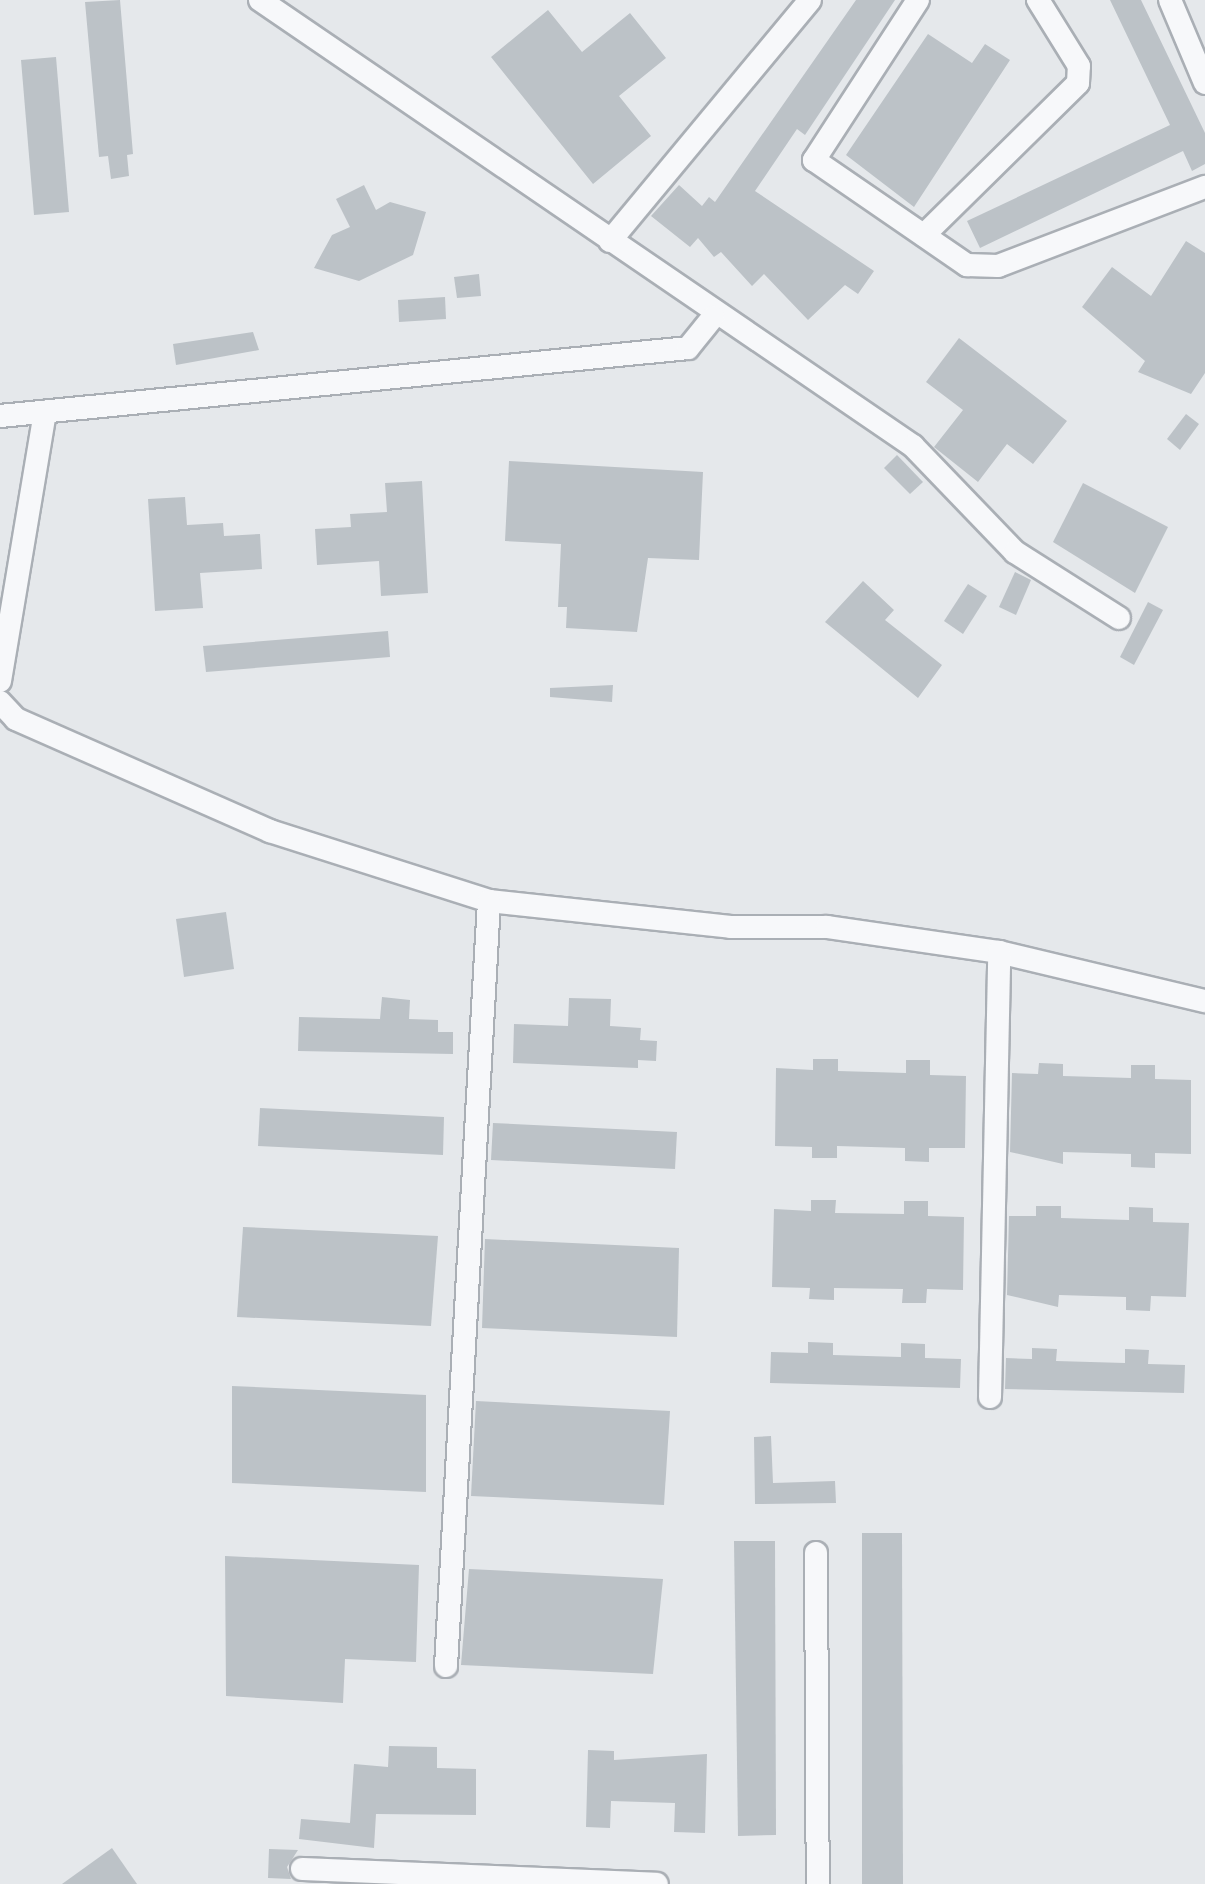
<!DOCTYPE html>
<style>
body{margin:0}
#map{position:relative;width:1205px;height:1884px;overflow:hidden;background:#e5e8eb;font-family:Jost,sans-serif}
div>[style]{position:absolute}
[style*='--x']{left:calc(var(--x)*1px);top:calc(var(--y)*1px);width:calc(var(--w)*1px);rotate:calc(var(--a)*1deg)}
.building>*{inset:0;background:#bcc2c7}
.roads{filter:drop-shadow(2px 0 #aaafb5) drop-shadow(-2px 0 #aaafb5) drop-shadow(0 2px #aaafb5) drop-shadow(0 -2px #aaafb5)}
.street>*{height:22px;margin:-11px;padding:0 11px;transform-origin:11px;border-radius:11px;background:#f7f8fa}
span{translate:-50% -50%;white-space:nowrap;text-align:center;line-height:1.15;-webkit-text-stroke:8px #f4f6f8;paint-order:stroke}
</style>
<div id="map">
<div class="building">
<i style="clip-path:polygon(120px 0,133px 154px,127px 155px,129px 176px,111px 179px,108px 156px,99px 157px,85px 2px)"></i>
<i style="clip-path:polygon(856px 0,895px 0,805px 135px,797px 129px,755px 191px,874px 271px,858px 294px,845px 285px,808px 320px,764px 274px,752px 286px,721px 252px,714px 257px,698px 238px,690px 247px,651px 216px,679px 185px,702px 206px,709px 197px,715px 202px)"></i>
<i style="clip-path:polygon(1110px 0,1141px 0,1205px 133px,1205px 164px,1192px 171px,1183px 151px,980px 248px,967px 221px,1170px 125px)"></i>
<i style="clip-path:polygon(548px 10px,582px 52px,630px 13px,666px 58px,619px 96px,651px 136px,593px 184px,491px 57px)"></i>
<i style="clip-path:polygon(928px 34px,972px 63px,985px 44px,1010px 60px,914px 207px,846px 155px)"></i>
<i style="clip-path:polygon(56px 57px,69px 212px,34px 215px,21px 60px)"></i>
<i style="clip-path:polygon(364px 185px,376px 210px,390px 202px,426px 212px,413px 255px,359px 281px,314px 268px,332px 235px,350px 227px,336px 199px)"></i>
<i style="clip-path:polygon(1186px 241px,1205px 253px,1205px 373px,1191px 394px,1138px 372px,1145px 361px,1082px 307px,1112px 267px,1151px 296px)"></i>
<i style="clip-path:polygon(479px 274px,481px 296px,457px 298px,454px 277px)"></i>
<i style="clip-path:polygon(445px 297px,446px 319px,399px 322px,398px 300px)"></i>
<i style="clip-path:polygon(253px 332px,259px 350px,176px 365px,173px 344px)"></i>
<i style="clip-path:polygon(959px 338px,1067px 421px,1033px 464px,1007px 444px,978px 482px,934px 447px,963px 410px,926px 382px)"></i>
<i style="clip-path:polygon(1186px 414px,1199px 424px,1180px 450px,1167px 439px)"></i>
<i style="clip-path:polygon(897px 455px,923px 482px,910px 494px,884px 468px)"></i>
<i style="clip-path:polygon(509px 461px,703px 472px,699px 560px,648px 558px,637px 632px,566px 628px,567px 607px,558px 607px,561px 544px,505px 541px)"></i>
<i style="clip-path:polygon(422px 481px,428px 593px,381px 596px,379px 561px,317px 565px,315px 529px,351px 527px,350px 514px,387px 512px,385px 483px)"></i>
<i style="clip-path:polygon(1083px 483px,1168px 527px,1135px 593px,1053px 542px)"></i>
<i style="clip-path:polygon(185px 497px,187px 525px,223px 523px,224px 536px,260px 534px,262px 569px,200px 573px,203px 608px,155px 611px,148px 499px)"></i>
<i style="clip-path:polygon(1015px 572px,1031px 580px,1016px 615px,999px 607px)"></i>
<i style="clip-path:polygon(863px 581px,894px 610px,885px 620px,942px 665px,918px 698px,825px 622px)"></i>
<i style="clip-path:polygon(968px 584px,987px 596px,963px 634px,944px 621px)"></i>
<i style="clip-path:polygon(1148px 602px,1163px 610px,1134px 665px,1120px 657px)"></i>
<i style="clip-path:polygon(388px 631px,390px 657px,206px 672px,203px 646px)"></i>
<i style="clip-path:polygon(613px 685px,612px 702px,550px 697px,550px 688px)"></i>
<i style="clip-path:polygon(226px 912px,234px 969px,184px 977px,176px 919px)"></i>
<i style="clip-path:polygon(382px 997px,410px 1000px,409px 1019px,438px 1020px,438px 1032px,453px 1032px,453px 1054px,298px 1051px,299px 1017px,380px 1019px)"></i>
<i style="clip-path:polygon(569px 998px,611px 999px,610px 1026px,641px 1028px,640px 1040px,657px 1041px,656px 1061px,638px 1060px,638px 1068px,513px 1063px,514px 1024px,568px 1026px)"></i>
<i style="clip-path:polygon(813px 1059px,838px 1059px,838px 1071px,906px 1073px,906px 1060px,930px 1060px,930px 1075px,966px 1076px,965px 1148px,929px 1148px,929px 1162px,905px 1161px,905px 1148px,837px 1146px,837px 1158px,812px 1158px,812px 1147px,775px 1146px,776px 1068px,813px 1070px)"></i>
<i style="clip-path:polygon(1039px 1063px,1063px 1064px,1063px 1076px,1131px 1078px,1131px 1065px,1155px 1065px,1155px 1079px,1191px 1080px,1191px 1154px,1155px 1153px,1155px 1168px,1131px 1167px,1131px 1154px,1063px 1152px,1063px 1164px,1010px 1152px,1012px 1073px,1038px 1074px)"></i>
<i style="clip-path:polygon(260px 1108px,444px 1117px,443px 1155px,258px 1146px)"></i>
<i style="clip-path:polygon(493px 1123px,677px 1132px,675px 1169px,491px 1160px)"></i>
<i style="clip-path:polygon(811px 1200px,836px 1200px,835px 1213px,904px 1214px,904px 1201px,928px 1201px,928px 1216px,964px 1217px,963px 1290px,927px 1289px,926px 1303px,902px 1303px,903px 1289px,834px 1288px,834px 1300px,809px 1299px,810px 1288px,772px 1287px,774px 1209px,811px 1211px)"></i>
<i style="clip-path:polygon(1036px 1206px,1061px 1206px,1061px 1218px,1129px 1220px,1129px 1207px,1153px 1208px,1153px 1222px,1189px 1223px,1186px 1297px,1151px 1296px,1150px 1311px,1126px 1310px,1126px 1297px,1059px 1295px,1058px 1307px,1007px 1295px,1009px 1216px,1036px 1216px)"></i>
<i style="clip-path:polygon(243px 1227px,438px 1236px,431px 1326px,237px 1317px)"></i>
<i style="clip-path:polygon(485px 1239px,679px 1248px,677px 1337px,482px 1328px)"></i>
<i style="clip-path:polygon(808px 1342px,833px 1343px,833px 1355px,901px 1357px,901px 1343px,925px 1344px,925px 1358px,961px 1359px,960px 1388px,770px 1383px,771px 1352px,808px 1353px)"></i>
<i style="clip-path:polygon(1032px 1348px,1057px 1349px,1056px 1361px,1125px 1363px,1125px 1349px,1149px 1350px,1148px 1364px,1185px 1365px,1184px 1393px,1005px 1389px,1006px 1358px,1032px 1359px)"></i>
<i style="clip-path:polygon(232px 1386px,426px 1395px,426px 1492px,232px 1483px)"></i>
<i style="clip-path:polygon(476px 1401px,670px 1411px,664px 1505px,471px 1496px)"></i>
<i style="clip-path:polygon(771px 1436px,773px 1483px,835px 1481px,836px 1503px,755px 1504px,754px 1437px)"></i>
<i style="clip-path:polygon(862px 1533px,902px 1533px,903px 1884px,862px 1884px)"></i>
<i style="clip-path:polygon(734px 1541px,775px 1541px,776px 1835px,738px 1836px)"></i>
<i style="clip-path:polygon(225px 1556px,419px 1565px,416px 1662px,345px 1659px,343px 1703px,226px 1696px)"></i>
<i style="clip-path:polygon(469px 1569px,663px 1579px,653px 1674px,461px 1665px)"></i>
<i style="clip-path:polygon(389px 1746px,437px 1747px,437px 1768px,476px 1769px,476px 1815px,376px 1814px,374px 1848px,299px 1839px,301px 1819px,350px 1823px,354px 1764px,388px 1767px)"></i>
<i style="clip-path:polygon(588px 1750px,614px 1751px,614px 1760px,707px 1754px,705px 1833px,674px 1832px,675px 1803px,611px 1801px,610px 1828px,586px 1827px)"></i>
<i style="clip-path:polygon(112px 1848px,137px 1884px,62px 1884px)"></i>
<i style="clip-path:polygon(269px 1849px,298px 1850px,287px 1867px,291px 1879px,268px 1878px)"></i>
</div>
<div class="roads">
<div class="street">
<i style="--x:260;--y:0;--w:791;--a:34.33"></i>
<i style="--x:913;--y:446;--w:147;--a:46.1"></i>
<i style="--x:1015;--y:552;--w:123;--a:32.4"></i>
<i style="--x:918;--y:0;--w:191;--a:123"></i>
<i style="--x:814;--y:160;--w:186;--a:34.5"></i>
<i style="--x:967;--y:265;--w:31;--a:2"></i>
<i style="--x:998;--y:266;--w:222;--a:-20.9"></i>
<i style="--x:1170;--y:0;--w:90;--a:67.1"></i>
<i style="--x:924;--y:235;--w:216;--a:-44.6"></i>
<i style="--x:1078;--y:83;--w:17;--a:-87"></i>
<i style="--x:1079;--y:66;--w:78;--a:-121.8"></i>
<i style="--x:610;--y:241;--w:313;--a:-50.3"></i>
<i style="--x:0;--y:416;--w:691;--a:-5.64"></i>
<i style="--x:688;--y:348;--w:40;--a:-51"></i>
<i style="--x:0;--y:681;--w:273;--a:-80.5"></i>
<i style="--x:0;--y:702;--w:23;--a:47"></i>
<i style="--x:16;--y:719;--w:278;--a:23.8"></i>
<i style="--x:270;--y:831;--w:230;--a:17.7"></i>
<i style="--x:489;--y:901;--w:243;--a:6.1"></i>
<i style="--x:731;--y:927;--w:96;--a:0"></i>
<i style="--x:827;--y:927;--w:174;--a:8.3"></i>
<i style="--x:999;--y:952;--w:212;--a:13.4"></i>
<i style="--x:990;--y:1397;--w:445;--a:-88.8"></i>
<i style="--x:816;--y:1553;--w:331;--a:89.7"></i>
<i style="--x:446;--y:1666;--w:766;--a:-86.78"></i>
<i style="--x:302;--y:1869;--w:355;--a:2.4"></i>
</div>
</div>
</div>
